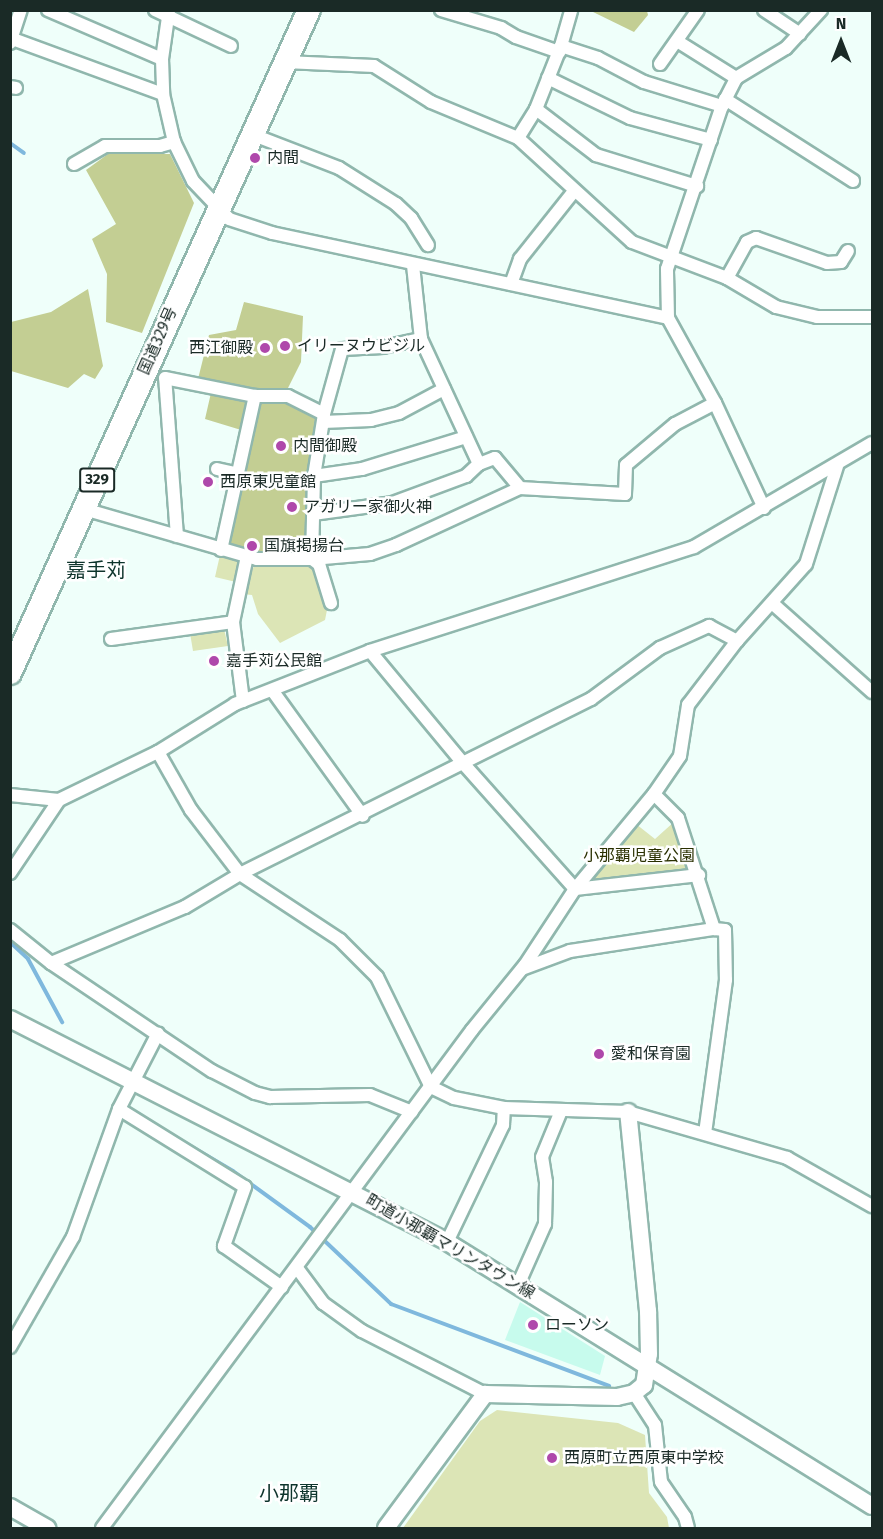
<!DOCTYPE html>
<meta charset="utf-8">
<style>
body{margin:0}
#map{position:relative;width:883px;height:1539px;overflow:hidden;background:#effffa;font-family:"Fira Sans","Noto Sans JP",sans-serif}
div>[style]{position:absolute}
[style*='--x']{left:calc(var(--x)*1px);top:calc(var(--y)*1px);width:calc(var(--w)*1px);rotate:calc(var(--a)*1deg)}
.built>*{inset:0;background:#c7fbed}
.green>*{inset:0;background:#dce5b6}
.forest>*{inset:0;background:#c3ce93}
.stream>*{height:4px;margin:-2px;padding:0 2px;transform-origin:2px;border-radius:2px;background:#7fb8dd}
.roads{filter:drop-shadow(2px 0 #90b7ad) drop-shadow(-2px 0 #90b7ad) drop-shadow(0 2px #90b7ad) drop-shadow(0 -2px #90b7ad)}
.street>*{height:12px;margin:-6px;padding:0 6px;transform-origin:6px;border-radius:6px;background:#fff}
.secondary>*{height:16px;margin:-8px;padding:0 8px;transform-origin:8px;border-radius:8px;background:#fff}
.highway>*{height:22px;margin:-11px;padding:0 11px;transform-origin:11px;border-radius:11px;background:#fff}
.dots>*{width:16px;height:16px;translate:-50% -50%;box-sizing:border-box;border:3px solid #fff;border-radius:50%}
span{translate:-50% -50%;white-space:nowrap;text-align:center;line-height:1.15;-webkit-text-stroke:5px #fff;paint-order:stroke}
.shield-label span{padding:2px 4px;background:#fff;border:2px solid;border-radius:4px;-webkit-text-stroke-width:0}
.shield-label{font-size:15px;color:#1a2a26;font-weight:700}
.poi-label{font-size:16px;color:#1a2a26}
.left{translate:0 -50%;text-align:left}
.right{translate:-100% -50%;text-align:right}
.street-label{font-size:16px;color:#1a2a26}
.park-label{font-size:16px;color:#2a3001}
.quarter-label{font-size:20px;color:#0e342c}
.frame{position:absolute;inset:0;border:12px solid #1a2a26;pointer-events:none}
.north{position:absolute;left:811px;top:12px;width:60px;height:60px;-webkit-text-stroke:4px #fff;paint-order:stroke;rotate:0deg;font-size:16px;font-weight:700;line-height:24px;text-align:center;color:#1a2a26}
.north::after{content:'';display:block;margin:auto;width:21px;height:27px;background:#1a2a26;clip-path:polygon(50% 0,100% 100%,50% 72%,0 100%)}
</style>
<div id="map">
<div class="built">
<i style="clip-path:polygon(520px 1302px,605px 1356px,600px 1375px,505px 1340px)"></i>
</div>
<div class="green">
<i style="clip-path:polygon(220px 555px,239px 560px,236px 582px,215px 577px)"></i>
<i style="clip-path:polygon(255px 564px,315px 566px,317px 584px,328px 605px,325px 620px,280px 643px,258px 614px,252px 595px,242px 594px)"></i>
<i style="clip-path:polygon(224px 629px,228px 646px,193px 651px,190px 633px)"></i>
<i style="clip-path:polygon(675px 821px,695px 872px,598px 883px,594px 877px,636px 824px,655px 839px)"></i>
<i style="clip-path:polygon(497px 1410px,618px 1423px,645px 1435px,649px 1493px,667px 1517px,669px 1528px,403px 1528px,480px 1421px)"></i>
</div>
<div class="forest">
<i style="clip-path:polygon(591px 11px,647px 11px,648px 15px,634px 32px)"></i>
<i style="clip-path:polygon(108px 154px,170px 154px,194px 203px,142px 333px,106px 322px,107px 274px,92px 239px,116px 224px,86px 170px)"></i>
<i style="clip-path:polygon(88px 289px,103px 366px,95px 379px,84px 374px,68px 388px,11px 371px,11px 322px,51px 312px)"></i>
<i style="clip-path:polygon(244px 302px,303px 316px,301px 362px,288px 388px,319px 404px,319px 419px,308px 485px,308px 547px,303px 553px,266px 555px,224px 545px,251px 433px,205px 419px,213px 384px,198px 379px,209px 335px,236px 330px)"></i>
</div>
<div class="stream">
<i style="--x:10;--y:143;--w:17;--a:36"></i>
<i style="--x:10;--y:942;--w:25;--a:43"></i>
<i style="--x:28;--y:959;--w:72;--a:61.6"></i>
<i style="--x:170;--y:1134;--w:73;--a:30.4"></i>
<i style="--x:233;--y:1171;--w:95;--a:36"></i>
<i style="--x:310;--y:1227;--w:112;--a:43.5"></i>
<i style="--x:391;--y:1304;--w:233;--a:20.6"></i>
</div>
<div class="roads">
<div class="street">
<i style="--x:48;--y:10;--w:124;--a:23.3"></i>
<i style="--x:155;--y:10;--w:84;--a:25.3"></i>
<i style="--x:169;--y:10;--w:49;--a:98.1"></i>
<i style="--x:162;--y:59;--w:35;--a:88"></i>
<i style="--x:163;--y:94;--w:49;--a:77.1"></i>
<i style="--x:174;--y:142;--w:43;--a:64"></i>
<i style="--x:193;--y:181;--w:52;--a:46.5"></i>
<i style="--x:229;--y:219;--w:45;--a:18"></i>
<i style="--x:272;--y:233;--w:405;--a:12.1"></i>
<i style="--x:441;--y:10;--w:63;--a:16.7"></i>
<i style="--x:501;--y:28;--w:17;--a:31"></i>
<i style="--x:516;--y:37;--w:46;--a:19.2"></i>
<i style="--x:764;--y:10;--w:43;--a:33.7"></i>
<i style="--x:10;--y:38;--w:163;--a:20.1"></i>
<i style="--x:677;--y:41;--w:70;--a:32.1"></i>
<i style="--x:10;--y:43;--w:35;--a:-72"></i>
<i style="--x:561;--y:46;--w:37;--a:-74"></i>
<i style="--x:285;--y:62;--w:89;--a:2.6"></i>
<i style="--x:374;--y:66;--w:67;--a:32.3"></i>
<i style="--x:431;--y:102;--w:94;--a:22.5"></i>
<i style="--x:518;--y:138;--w:154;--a:42.4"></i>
<i style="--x:632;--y:242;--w:102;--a:20.8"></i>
<i style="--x:727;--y:278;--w:57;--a:30.6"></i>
<i style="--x:776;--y:307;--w:42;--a:13.7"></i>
<i style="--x:817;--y:317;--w:55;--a:0"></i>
<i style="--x:660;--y:64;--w:66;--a:-54.9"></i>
<i style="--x:548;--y:78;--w:91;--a:26"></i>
<i style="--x:630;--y:118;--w:84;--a:15.2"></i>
<i style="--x:10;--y:87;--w:6;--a:9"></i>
<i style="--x:725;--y:99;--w:152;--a:32.6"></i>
<i style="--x:536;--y:109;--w:76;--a:37.5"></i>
<i style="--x:596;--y:155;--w:106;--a:17.1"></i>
<i style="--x:251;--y:134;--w:94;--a:21.1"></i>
<i style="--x:339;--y:168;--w:67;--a:32.3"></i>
<i style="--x:396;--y:204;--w:21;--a:43"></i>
<i style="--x:411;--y:218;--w:32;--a:58"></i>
<i style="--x:518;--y:138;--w:34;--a:-58"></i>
<i style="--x:536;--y:109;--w:68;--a:-68.4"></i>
<i style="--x:561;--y:46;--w:39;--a:18"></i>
<i style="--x:598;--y:58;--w:52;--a:27.6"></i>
<i style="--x:644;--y:82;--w:82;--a:17.1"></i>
<i style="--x:74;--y:164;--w:36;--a:-30"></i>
<i style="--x:105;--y:146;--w:55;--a:0"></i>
<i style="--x:160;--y:146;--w:15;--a:-16"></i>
<i style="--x:727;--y:278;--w:41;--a:-60.9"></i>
<i style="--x:747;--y:242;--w:10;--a:-24"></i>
<i style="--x:756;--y:238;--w:75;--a:19.4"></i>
<i style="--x:827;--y:263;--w:14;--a:-4"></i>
<i style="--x:841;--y:262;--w:13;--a:-58"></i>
<i style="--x:511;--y:284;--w:27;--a:-70"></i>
<i style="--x:520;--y:259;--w:87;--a:-51.5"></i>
<i style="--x:421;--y:339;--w:138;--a:65.1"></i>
<i style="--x:479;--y:464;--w:17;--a:-21"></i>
<i style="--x:495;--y:458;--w:39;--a:50"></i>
<i style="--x:323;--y:422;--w:48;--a:-2.4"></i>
<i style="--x:371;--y:420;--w:29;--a:-14"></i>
<i style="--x:399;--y:413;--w:51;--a:-28.1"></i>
<i style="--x:217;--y:469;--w:22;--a:13"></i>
<i style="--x:314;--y:476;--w:49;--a:-8.3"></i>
<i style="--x:362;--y:469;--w:109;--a:-17.1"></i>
<i style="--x:764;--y:508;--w:116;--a:-115"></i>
<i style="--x:715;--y:403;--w:97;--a:-118.9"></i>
<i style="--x:668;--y:318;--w:49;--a:-91.2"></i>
<i style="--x:667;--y:269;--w:172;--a:-71.4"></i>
<i style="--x:722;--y:106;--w:31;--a:-63"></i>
<i style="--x:736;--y:78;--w:58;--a:-31"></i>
<i style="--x:786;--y:48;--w:52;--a:-47.4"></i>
<i style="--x:84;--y:509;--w:180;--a:16.1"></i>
<i style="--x:257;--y:559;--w:55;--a:0"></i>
<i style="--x:312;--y:559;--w:83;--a:-88.6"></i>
<i style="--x:314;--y:476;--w:63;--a:-80.8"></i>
<i style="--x:324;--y:414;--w:67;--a:-74.5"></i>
<i style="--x:342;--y:349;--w:41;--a:-2.8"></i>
<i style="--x:383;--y:347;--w:39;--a:-12"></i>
<i style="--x:421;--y:339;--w:74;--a:-96.2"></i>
<i style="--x:313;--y:514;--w:81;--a:-7.8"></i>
<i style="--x:393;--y:503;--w:78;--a:-20.3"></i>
<i style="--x:466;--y:476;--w:18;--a:-43"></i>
<i style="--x:177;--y:536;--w:158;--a:-94.3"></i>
<i style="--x:165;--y:378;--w:92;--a:11.3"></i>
<i style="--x:221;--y:550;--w:158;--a:-77.6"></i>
<i style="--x:255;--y:396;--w:33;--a:0"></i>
<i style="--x:288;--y:396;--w:40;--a:26.6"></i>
<i style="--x:312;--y:559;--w:58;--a:-4.9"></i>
<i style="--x:370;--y:554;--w:28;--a:-19"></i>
<i style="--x:396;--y:545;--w:136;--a:-24.7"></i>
<i style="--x:520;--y:488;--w:105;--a:3.3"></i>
<i style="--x:625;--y:494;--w:29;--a:-88"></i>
<i style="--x:626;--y:465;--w:64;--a:-39.9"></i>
<i style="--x:675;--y:424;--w:45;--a:-27.7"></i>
<i style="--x:312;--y:559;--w:9;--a:36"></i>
<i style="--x:319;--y:564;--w:41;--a:72.9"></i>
<i style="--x:772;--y:603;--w:134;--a:41.7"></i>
<i style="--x:111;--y:639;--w:123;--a:-7.9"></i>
<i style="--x:370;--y:651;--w:144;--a:50.3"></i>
<i style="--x:462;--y:762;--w:170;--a:48.3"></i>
<i style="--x:272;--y:690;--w:155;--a:54.2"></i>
<i style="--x:243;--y:701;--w:80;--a:-97.2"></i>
<i style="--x:233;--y:622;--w:67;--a:-78"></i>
<i style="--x:158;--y:752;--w:67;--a:60.4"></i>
<i style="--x:191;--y:810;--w:81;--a:52.6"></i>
<i style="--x:240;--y:874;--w:120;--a:33.4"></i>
<i style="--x:340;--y:940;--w:52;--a:45"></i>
<i style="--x:377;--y:977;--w:123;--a:63.9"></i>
<i style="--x:431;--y:1087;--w:25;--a:26"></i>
<i style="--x:454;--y:1098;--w:51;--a:11.3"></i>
<i style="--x:504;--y:1108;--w:124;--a:1.8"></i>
<i style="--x:628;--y:1112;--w:166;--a:16.1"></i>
<i style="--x:787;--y:1158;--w:98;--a:29.5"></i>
<i style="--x:654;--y:794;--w:34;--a:45"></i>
<i style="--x:678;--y:818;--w:117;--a:72"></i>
<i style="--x:714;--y:929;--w:11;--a:5"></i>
<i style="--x:725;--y:930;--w:50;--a:88.9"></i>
<i style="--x:726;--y:980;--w:154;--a:97.8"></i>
<i style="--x:10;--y:795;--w:49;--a:5.8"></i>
<i style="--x:10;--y:873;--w:88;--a:-56.1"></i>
<i style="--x:59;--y:800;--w:110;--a:-25.9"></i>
<i style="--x:158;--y:752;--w:91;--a:-31.9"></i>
<i style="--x:235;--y:704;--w:145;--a:-21.4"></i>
<i style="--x:370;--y:651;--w:340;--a:-17.8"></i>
<i style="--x:694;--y:547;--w:206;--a:-30.3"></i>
<i style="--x:575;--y:889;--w:125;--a:-6.4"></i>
<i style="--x:10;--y:930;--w:53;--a:38.8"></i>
<i style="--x:51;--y:963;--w:194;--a:33.9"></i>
<i style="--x:212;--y:1071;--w:48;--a:27.1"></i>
<i style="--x:255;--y:1093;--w:16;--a:15"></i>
<i style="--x:270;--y:1097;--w:100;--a:-1.1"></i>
<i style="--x:370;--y:1095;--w:45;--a:22"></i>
<i style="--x:51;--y:963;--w:145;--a:-22.7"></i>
<i style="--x:185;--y:907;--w:64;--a:-31"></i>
<i style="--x:240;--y:874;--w:392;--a:-26.5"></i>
<i style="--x:591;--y:699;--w:86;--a:-36.5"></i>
<i style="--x:660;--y:648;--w:54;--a:-24.2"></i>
<i style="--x:709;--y:626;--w:32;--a:28"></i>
<i style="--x:522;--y:969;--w:51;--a:-20.6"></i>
<i style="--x:570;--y:951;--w:146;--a:-8.7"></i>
<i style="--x:119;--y:1109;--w:148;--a:31.8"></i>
<i style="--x:245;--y:1187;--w:63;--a:109.6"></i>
<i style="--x:224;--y:1246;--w:71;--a:35.3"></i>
<i style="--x:447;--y:1242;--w:130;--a:-64.4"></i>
<i style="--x:503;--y:1125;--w:17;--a:-87"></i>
<i style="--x:297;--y:1268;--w:44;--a:53.4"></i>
<i style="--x:323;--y:1303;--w:48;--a:35.7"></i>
<i style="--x:362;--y:1331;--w:138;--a:27.1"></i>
<i style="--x:518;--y:1285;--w:67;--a:-66.1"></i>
<i style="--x:545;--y:1224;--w:42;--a:-88.6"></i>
<i style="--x:546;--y:1182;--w:25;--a:-99"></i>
<i style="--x:542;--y:1157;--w:50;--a:-67.6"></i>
<i style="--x:10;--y:1347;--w:127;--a:-60.2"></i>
<i style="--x:73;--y:1237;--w:136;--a:-70.2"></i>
<i style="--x:119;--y:1109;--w:85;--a:-62.8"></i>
<i style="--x:634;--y:1393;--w:38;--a:57"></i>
<i style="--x:655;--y:1425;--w:57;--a:84"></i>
<i style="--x:661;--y:1482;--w:42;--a:55.6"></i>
<i style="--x:685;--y:1517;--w:11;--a:75"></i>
<i style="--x:102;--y:1528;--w:620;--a:-53.39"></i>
<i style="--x:472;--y:1030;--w:84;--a:-50.8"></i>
<i style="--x:525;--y:965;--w:91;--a:-56.7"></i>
<i style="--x:575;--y:889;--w:124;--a:-50.3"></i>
<i style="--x:654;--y:794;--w:46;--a:-55.6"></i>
<i style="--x:680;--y:756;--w:52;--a:-81.1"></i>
<i style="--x:688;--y:705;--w:81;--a:-52.6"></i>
<i style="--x:737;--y:641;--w:103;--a:-48.1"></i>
<i style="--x:806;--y:564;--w:103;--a:-72.4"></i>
</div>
<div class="secondary">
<i style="--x:10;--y:1019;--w:491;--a:27"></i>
<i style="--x:447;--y:1242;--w:500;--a:31.85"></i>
<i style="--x:10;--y:1507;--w:43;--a:29.6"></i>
<i style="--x:386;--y:1528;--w:167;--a:-53.5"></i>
<i style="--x:485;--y:1394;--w:132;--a:1.3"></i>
<i style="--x:617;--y:1397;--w:17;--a:-13"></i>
<i style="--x:634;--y:1393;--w:13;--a:-39"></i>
<i style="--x:644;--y:1385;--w:31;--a:-81"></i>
<i style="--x:649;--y:1354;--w:43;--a:-91.3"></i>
<i style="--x:648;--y:1311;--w:200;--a:-95.7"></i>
</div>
<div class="highway">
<i style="--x:10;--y:673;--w:727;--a:-65.73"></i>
</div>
</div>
<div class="dots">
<i style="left:255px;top:158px;background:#af48ab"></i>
<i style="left:285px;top:346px;background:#af48ab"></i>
<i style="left:265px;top:348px;background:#af48ab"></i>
<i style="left:281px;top:446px;background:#af48ab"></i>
<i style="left:208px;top:482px;background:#af48ab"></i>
<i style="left:292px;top:507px;background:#af48ab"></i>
<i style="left:252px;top:546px;background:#af48ab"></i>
<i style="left:214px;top:661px;background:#af48ab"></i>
<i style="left:599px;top:1054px;background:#af48ab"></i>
<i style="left:533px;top:1325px;background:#af48ab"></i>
<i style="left:552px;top:1458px;background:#af48ab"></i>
</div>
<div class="shield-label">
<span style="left:97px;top:480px">329</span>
</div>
<div class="poi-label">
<span class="left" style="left:267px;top:158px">内間</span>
<span class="left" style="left:297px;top:346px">イリーヌウビジル</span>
<span class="right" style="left:253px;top:348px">西江御殿</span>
<span class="left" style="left:293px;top:446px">内間御殿</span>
<span class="left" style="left:220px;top:482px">西原東児童館</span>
<span class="left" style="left:304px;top:507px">アガリー家御火神</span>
<span class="left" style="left:264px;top:546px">国旗掲揚台</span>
<span class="left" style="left:226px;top:661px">嘉手苅公民館</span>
<span class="left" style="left:611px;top:1054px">愛和保育園</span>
<span class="left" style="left:545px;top:1325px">ローソン</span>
<span class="left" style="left:564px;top:1458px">西原町立西原東中学校</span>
</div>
<div class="street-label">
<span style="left:158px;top:341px;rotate:-66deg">国道329号</span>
<span style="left:450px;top:1247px;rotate:30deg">町道小那覇マリンタウン線</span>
</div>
<div class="park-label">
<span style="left:639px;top:856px">小那覇児童公園</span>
</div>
<div class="quarter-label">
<span style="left:96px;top:570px">嘉手苅</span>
<span style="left:289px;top:1493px">小那覇</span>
</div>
<div class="frame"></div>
<div class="north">N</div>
</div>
